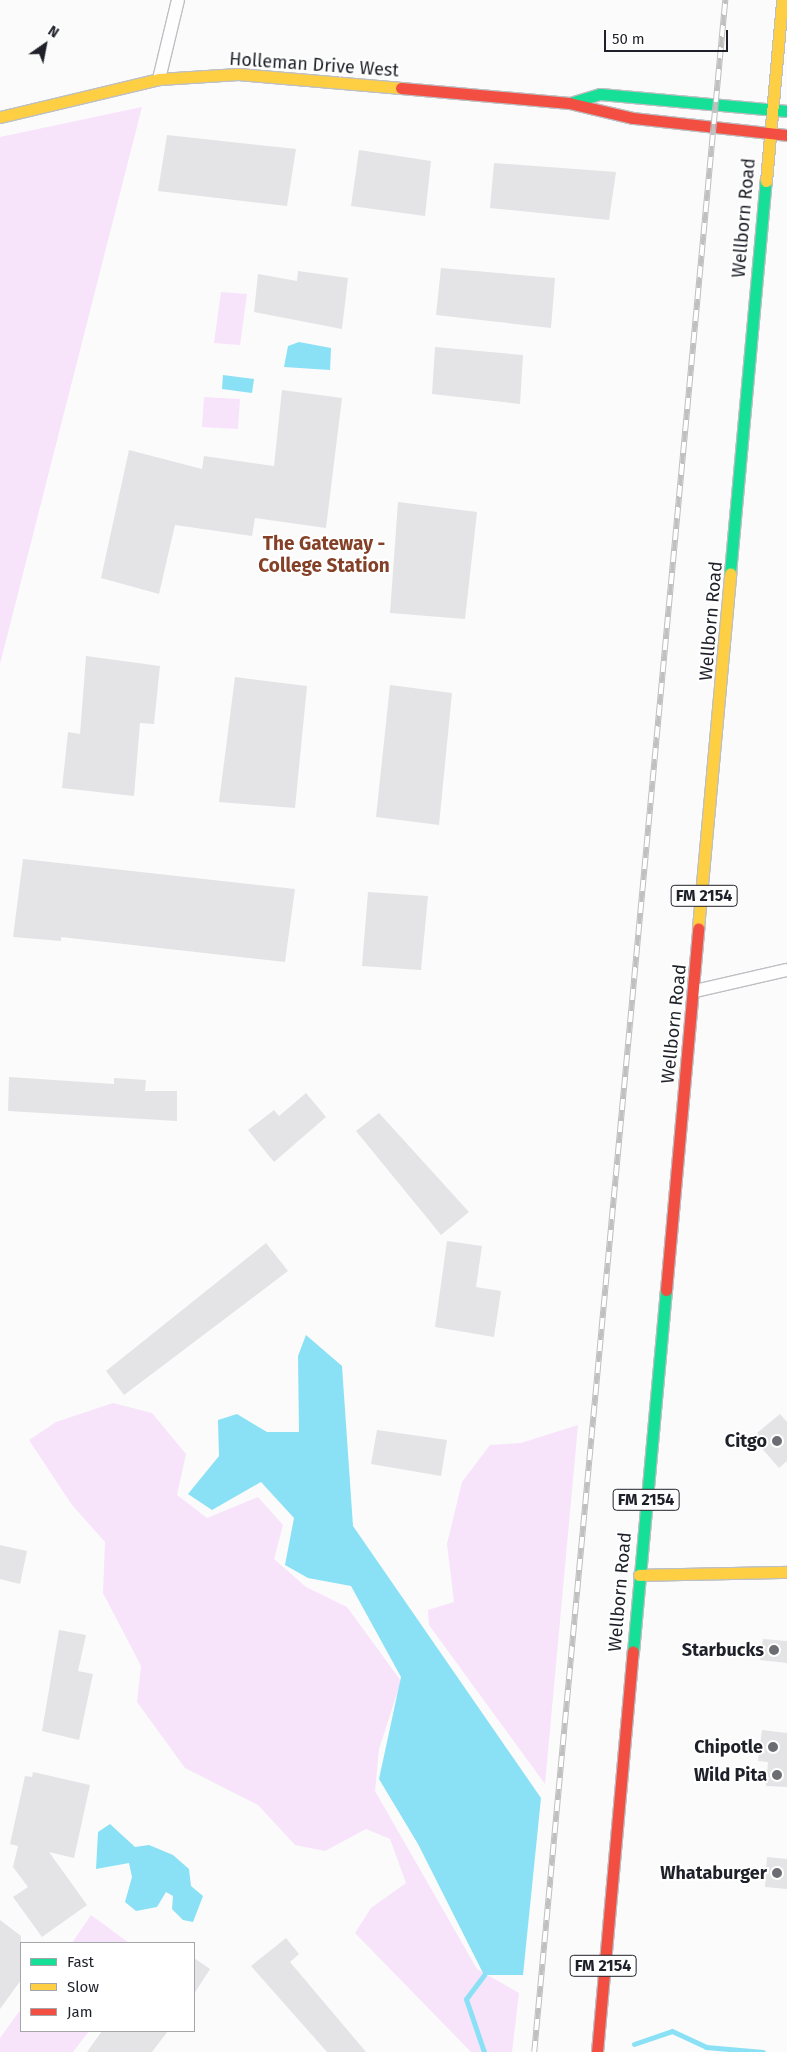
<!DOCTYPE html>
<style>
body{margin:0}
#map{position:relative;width:787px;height:2052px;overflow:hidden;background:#fbfbfb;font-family:"Fira Sans",sans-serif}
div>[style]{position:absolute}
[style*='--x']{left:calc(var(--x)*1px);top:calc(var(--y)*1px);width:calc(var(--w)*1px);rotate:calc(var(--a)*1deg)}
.green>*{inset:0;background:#f7e3fa}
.water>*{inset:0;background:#8ae1f5}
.stream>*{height:5px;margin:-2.5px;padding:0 2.5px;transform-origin:2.5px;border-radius:2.5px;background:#8ae1f5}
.building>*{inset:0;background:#e4e4e7}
.roads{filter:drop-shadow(1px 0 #bdbfc3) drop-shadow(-1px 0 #bdbfc3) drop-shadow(0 1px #bdbfc3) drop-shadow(0 -1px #bdbfc3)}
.street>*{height:12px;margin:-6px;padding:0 6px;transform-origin:6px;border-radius:6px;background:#fefefe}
.fast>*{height:11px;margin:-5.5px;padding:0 5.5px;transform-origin:5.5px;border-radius:5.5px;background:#16e098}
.slow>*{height:11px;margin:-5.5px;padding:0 5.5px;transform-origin:5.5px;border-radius:5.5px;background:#ffcf43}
.jam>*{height:11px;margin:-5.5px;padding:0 5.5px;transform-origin:5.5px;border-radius:5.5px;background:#f24e42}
.rail>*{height:5.5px;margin-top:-2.75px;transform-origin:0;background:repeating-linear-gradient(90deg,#fff 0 11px,#c0c0c1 0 22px);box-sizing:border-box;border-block:1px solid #c0c0c1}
.dots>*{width:14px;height:14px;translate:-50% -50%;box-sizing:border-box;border:2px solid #fff;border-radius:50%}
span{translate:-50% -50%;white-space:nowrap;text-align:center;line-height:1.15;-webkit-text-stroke:4px #fff;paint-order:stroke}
.shield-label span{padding:1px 4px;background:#fff;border:1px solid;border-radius:4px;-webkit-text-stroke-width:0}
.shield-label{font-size:16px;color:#1e2129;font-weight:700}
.street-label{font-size:18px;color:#1e2129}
.poi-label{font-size:18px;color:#1e2129;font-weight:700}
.right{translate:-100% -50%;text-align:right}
.neighbourhood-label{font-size:19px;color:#854128;font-weight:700}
.legend{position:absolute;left:20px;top:1942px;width:175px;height:90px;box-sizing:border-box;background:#fff;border:1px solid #a5a6a9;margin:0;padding:6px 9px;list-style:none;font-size:15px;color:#1e2129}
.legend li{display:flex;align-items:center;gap:10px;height:25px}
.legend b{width:25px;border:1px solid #a5a6a9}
.north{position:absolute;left:20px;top:20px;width:50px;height:50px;-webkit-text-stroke:4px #fff;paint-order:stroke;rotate:33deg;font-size:14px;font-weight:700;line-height:20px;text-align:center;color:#1e2129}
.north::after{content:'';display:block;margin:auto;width:18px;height:22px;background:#1e2129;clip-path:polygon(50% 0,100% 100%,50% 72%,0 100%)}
.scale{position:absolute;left:604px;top:30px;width:124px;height:22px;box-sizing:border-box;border:2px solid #1e2129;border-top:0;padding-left:6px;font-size:15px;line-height:18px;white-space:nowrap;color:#1e2129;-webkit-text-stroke:4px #fff;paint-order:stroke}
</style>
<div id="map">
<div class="green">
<i style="clip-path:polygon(142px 107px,0 664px,0 137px)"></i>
<i style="clip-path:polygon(221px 292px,247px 294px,240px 345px,214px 343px)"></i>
<i style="clip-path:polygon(204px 397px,240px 399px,238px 429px,202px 427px)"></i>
<i style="clip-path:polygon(113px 1403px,152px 1413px,186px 1454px,177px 1495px,207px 1518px,258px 1497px,283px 1525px,274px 1559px,306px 1587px,347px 1607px,401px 1681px,379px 1749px,375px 1791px,477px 1969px,519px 1993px,512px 2052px,471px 2052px,355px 1933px,371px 1908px,406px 1883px,390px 1839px,366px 1829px,325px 1851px,295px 1845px,258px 1805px,185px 1768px,137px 1702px,141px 1666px,103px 1593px,105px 1542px,72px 1505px,29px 1440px,56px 1422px)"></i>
<i style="clip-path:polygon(578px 1425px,545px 1784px,429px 1625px,428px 1610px,454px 1602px,447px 1544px,462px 1482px,490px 1445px,521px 1443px)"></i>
<i style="clip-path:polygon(91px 1915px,129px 1943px,72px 1943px)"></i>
<i style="clip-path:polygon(21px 2009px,21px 2031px,89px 2031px,73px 2052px,0 2052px,0 2038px)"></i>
</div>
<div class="water">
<i style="clip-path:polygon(299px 342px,331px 348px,330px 370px,284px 367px,288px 346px)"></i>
<i style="clip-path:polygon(223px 375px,254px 379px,252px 393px,222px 389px)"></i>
<i style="clip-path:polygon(306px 1335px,342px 1366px,353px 1526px,541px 1798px,523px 1975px,484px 1975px,418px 1844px,379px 1779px,401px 1677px,351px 1586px,308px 1578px,285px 1565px,294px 1518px,261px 1482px,212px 1510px,188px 1494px,219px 1456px,218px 1420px,237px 1414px,267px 1432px,299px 1432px,298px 1356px)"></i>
<i style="clip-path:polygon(110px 1824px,135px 1847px,149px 1845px,173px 1855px,189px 1869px,191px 1886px,203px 1896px,193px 1922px,183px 1920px,172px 1909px,173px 1896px,166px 1892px,157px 1907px,136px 1911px,125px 1902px,132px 1877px,129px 1863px,96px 1869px,98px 1832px)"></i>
</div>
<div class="stream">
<i style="--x:484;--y:1975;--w:30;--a:127"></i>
<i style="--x:466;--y:1999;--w:56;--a:71.2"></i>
<i style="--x:634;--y:2044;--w:40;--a:-18.9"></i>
<i style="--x:672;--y:2031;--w:38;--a:25"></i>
<i style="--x:706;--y:2047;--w:57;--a:5"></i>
</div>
<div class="building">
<i style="clip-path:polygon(167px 135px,296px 149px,287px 206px,158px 191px)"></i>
<i style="clip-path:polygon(359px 150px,431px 161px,425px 216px,351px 206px)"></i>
<i style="clip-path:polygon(494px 163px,616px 172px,609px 220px,490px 208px)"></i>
<i style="clip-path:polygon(441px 268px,555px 278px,551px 328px,436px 315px)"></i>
<i style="clip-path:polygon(298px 271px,348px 278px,342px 329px,254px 312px,258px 274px,297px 281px)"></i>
<i style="clip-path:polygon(435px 347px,523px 355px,520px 404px,432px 394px)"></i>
<i style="clip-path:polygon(282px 390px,342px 398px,326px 528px,255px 518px,252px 536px,175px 525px,159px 594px,101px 578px,129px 450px,202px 469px,204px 456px,274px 466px)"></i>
<i style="clip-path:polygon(398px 502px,477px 512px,465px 619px,390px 613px)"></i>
<i style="clip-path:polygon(86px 656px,160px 666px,154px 724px,140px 723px,134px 796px,62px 788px,68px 732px,80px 734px)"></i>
<i style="clip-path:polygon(235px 677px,307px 686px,295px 808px,219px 802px)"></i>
<i style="clip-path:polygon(390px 685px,452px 693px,439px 825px,376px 817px)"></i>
<i style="clip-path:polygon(23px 859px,295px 889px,285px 962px,61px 937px,61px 941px,13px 937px)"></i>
<i style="clip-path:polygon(368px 892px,428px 896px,421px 970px,362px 966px)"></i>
<i style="clip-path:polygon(9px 1077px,114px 1084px,114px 1078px,146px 1080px,145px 1091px,177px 1091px,177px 1121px,8px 1111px)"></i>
<i style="clip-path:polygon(306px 1093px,326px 1117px,274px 1162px,248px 1130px,274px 1110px,279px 1116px)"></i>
<i style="clip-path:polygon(379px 1113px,469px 1212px,441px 1235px,356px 1131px)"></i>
<i style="clip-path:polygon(447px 1241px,482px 1246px,476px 1287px,501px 1291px,494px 1337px,435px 1327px)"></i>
<i style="clip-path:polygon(266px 1243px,288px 1271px,124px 1395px,106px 1371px)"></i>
<i style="clip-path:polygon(780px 1414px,787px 1422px,787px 1461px,779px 1468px,752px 1437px)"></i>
<i style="clip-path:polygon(377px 1430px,447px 1440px,441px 1476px,371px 1464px)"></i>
<i style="clip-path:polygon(0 1545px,27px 1551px,20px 1584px,0 1579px)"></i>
<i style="clip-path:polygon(59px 1630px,86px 1635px,78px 1671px,93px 1674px,79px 1740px,42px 1731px)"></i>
<i style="clip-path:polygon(763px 1639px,787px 1641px,787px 1663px,760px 1660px)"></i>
<i style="clip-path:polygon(762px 1730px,787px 1733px,787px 1787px,766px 1786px,768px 1762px,758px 1761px)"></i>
<i style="clip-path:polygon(33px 1772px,90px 1785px,74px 1858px,49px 1852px,87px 1905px,42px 1937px,13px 1897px,28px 1887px,13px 1867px,18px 1846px,10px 1844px,25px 1776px,32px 1777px)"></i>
<i style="clip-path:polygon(767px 1857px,787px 1859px,787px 1889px,765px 1887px)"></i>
<i style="clip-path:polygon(0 1920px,21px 1936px,21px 1980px,0 2009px)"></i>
<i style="clip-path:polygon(286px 1938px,299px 1954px,290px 1962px,366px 2052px,327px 2052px,251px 1966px)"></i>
<i style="clip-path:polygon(194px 1958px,210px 1969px,194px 1994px)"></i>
<i style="clip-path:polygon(102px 2031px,168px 2031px,152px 2052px,87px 2052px)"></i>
</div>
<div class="roads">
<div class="street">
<i style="--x:159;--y:79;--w:81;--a:-76.5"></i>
<i style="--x:695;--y:991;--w:94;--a:-12.9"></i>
</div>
<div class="fast">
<i style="--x:570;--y:103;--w:31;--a:-17"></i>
<i style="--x:600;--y:94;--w:188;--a:5.2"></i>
<i style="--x:730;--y:573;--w:394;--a:-84.8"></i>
<i style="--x:633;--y:1652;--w:364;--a:-84.8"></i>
</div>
<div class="slow">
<i style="--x:0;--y:117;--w:163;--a:-13.4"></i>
<i style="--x:159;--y:79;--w:79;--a:-3.6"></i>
<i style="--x:238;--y:74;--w:164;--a:4.9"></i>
<i style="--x:766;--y:181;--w:182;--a:-84.9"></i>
<i style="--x:698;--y:928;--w:356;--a:-84.8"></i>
<i style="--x:639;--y:1575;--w:148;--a:-1.2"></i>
</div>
<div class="jam">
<i style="--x:401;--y:88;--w:169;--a:5.1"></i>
<i style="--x:569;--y:103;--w:66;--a:13.2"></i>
<i style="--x:633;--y:118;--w:155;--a:6.3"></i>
<i style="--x:666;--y:1290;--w:363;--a:-84.9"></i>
<i style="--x:597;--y:2052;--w:402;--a:-84.9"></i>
</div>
</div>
<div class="rail">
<i style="--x:534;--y:2052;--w:2061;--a:-84.68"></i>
</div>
<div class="dots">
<i style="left:777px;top:1441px;background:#6b6d72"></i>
<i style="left:774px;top:1650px;background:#6b6d72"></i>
<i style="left:773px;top:1747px;background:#6b6d72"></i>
<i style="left:777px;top:1775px;background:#6b6d72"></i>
<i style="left:777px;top:1873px;background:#6b6d72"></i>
</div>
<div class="shield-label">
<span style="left:704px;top:896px">FM 2154</span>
<span style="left:646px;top:1500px">FM 2154</span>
<span style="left:603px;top:1966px">FM 2154</span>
</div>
<div class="street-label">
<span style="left:314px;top:65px;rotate:4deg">Holleman Drive West</span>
<span style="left:744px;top:218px;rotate:-85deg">Wellborn Road</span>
<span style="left:711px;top:621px;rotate:-85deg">Wellborn Road</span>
<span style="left:674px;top:1024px;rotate:-84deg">Wellborn Road</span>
<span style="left:620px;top:1592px;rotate:-85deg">Wellborn Road</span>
</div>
<div class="poi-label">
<span class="right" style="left:767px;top:1441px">Citgo</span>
<span class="right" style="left:764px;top:1650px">Starbucks</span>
<span class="right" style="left:763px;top:1747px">Chipotle</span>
<span class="right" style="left:767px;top:1775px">Wild Pita</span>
<span class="right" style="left:767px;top:1873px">Whataburger</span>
</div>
<div class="neighbourhood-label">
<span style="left:324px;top:555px">The Gateway -<br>College Station</span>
</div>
<ul class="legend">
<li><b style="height:6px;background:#16e098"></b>Fast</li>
<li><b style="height:6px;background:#ffcf43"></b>Slow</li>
<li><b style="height:6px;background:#f24e42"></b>Jam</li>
</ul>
<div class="north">N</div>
<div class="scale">50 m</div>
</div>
